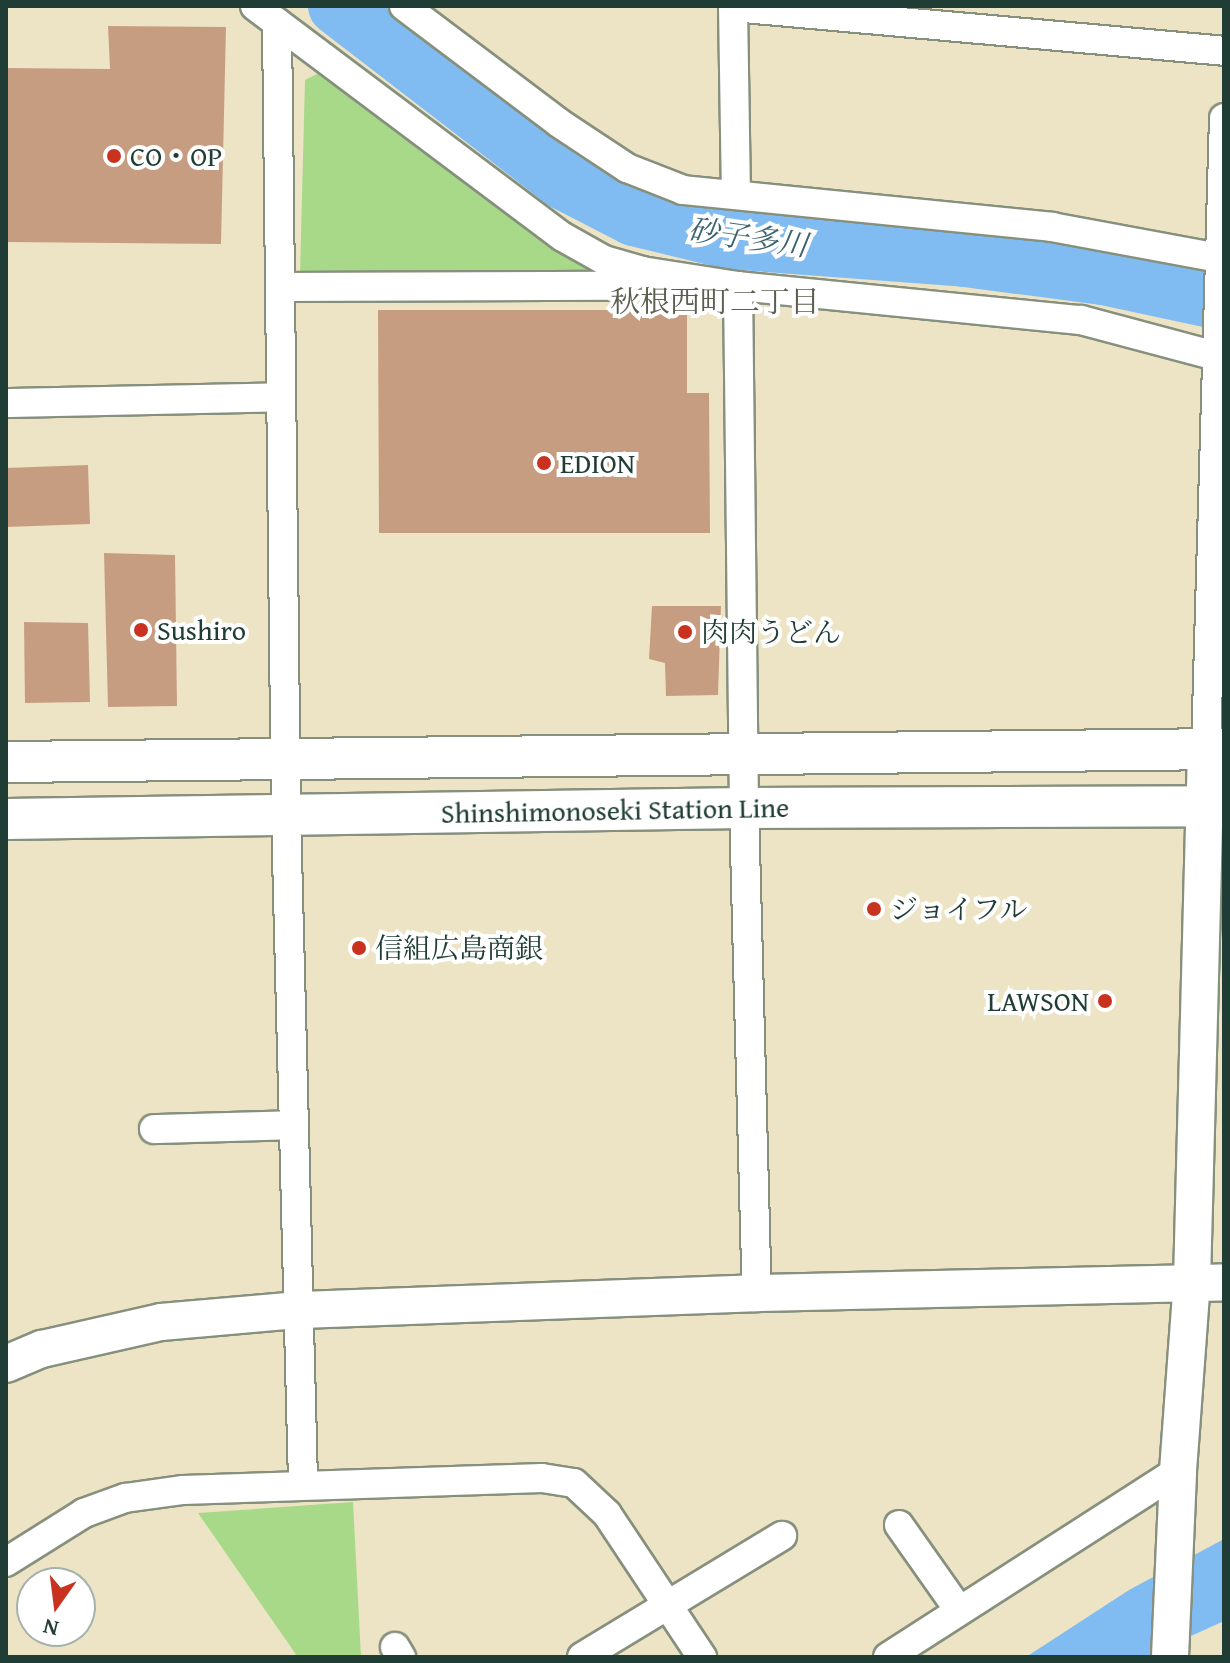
<!DOCTYPE html>
<meta charset="utf-8">
<style>
body{margin:0}
#map{position:relative;width:1230px;height:1663px;overflow:hidden;background:#ede4c6;font-family:"Gentium Book Plus","Noto Serif JP",serif}
div>[style]{position:absolute}
[style*='--x']{left:calc(var(--x)*1px);top:calc(var(--y)*1px);width:calc(var(--w)*1px);rotate:calc(var(--a)*1deg)}
.green>*{inset:0;background:#a7d988}
.water>*{inset:0;background:#80bcf2}
.river>*{height:58px;margin:-29px;padding:0 29px;transform-origin:29px;border-radius:29px;background:#80bcf2}
.building>*{inset:0;background:#c79d82}
.roads{filter:drop-shadow(2px 0 #86907d) drop-shadow(-2px 0 #86907d) drop-shadow(0 2px #86907d) drop-shadow(0 -2px #86907d)}
.minor>*{height:28px;margin:-14px;padding:0 14px;transform-origin:14px;border-radius:14px;background:#fff}
.tertiary>*{height:36px;margin:-18px;padding:0 18px;transform-origin:18px;border-radius:18px;background:#fff}
.secondary>*{height:40px;margin:-20px;padding:0 20px;transform-origin:20px;border-radius:20px;background:#fff}
.dots>*{width:22px;height:22px;translate:-50% -50%;box-sizing:border-box;border:4px solid #fff;border-radius:50%}
span{translate:-50% -50%;white-space:nowrap;text-align:center;line-height:1.15;-webkit-text-stroke:8px #fff;paint-order:stroke}
.poi-label{font-size:28px;color:#1f3d34}
.left{translate:0 -50%;text-align:left}
.right{translate:-100% -50%;text-align:right}
.street-label{font-size:28px;color:#1f3d34}
.water-label{font-size:30px;color:#3c636d;font-style:italic}
.neighbourhood-label{font-size:30px;color:#5a5f4f}
.frame{position:absolute;inset:0;border:8px solid #1f3d34;pointer-events:none}
.north{position:absolute;left:16px;top:1567px;width:80px;height:80px;box-sizing:border-box;background:#fff;border:2px solid #a5b1ae;border-radius:50%;rotate:194deg;font-size:22px;font-weight:700;line-height:32px;text-align:center;color:#1f3d34}
.north::after{content:'';display:block;margin:auto;width:28px;height:36px;background:#c8321e;clip-path:polygon(50% 0,100% 100%,50% 72%,0 100%)}
</style>
<div id="map">
<div class="green">
<i style="clip-path:polygon(323px 71px,595px 269px,591px 283px,300px 275px,305px 80px)"></i>
<i style="clip-path:polygon(353px 1502px,361px 1657px,297px 1656px,198px 1513px)"></i>
</div>
<div class="water">
<i style="clip-path:polygon(1224px 1539px,1224px 1621px,1145px 1657px,1026px 1657px,1129px 1590px)"></i>
</div>
<div class="river">
<i style="--x:337;--y:6;--w:287;--a:37.6"></i>
<i style="--x:564;--y:181;--w:79;--a:27.2"></i>
<i style="--x:634;--y:217;--w:97;--a:13.7"></i>
<i style="--x:728;--y:240;--w:238;--a:4.3"></i>
<i style="--x:965;--y:258;--w:139;--a:7.4"></i>
<i style="--x:1103;--y:276;--w:124;--a:12.1"></i>
</div>
<div class="building">
<i style="clip-path:polygon(108px 26px,226px 27px,221px 244px,6px 242px,6px 68px,110px 69px)"></i>
<i style="clip-path:polygon(378px 310px,687px 310px,687px 393px,709px 393px,710px 533px,379px 533px)"></i>
<i style="clip-path:polygon(88px 465px,90px 524px,6px 527px,6px 468px)"></i>
<i style="clip-path:polygon(104px 553px,175px 555px,177px 706px,108px 707px)"></i>
<i style="clip-path:polygon(652px 606px,721px 606px,718px 695px,666px 696px,665px 663px,649px 659px)"></i>
<i style="clip-path:polygon(24px 622px,88px 623px,90px 702px,25px 703px)"></i>
</div>
<div class="roads">
<div class="minor">
<i style="--x:255;--y:6;--w:385;--a:36.9"></i>
<i style="--x:563;--y:237;--w:47;--a:29.3"></i>
<i style="--x:604;--y:260;--w:40;--a:16"></i>
<i style="--x:642;--y:271;--w:97;--a:8.9"></i>
<i style="--x:738;--y:286;--w:345;--a:5.7"></i>
<i style="--x:1081;--y:320;--w:148;--a:14.9"></i>
<i style="--x:404;--y:6;--w:194;--a:37"></i>
<i style="--x:559;--y:123;--w:82;--a:33.5"></i>
<i style="--x:627;--y:168;--w:60;--a:21.4"></i>
<i style="--x:683;--y:190;--w:371;--a:5.7"></i>
<i style="--x:1052;--y:227;--w:175;--a:10.5"></i>
<i style="--x:733;--y:6;--w:189;--a:89.1"></i>
<i style="--x:733;--y:7;--w:493;--a:5.1"></i>
<i style="--x:277;--y:23;--w:792;--a:89.35"></i>
<i style="--x:286;--y:815;--w:669;--a:88.54"></i>
<i style="--x:738;--y:286;--w:522;--a:89.34"></i>
<i style="--x:744;--y:808;--w:485;--a:88.5"></i>
<i style="--x:280;--y:287;--w:335;--a:-0.2"></i>
<i style="--x:615;--y:286;--w:31;--a:-29"></i>
<i style="--x:6;--y:403;--w:275;--a:-1.2"></i>
<i style="--x:1206;--y:750;--w:632;--a:-88.37"></i>
<i style="--x:154;--y:1129;--w:140;--a:-1.6"></i>
<i style="--x:899;--y:1525;--w:104;--a:54.8"></i>
<i style="--x:6;--y:1562;--w:92;--a:-32.1"></i>
<i style="--x:84;--y:1513;--w:44;--a:-20.1"></i>
<i style="--x:125;--y:1498;--w:59;--a:-7.9"></i>
<i style="--x:183;--y:1490;--w:359;--a:-1.9"></i>
<i style="--x:542;--y:1478;--w:32;--a:9"></i>
<i style="--x:574;--y:1483;--w:45;--a:43.2"></i>
<i style="--x:607;--y:1514;--w:172;--a:56.4"></i>
<i style="--x:395;--y:1647;--w:12;--a:59"></i>
<i style="--x:582;--y:1657;--w:234;--a:-31.2"></i>
<i style="--x:888;--y:1657;--w:345;--a:-32.7"></i>
</div>
<div class="tertiary">
<i style="--x:6;--y:1364;--w:39;--a:-23"></i>
<i style="--x:42;--y:1349;--w:122;--a:-12.8"></i>
<i style="--x:161;--y:1322;--w:139;--a:-5"></i>
<i style="--x:299;--y:1310;--w:458;--a:-2.1"></i>
<i style="--x:757;--y:1293;--w:467;--a:-1.3"></i>
<i style="--x:1170;--y:1657;--w:186;--a:-87.5"></i>
<i style="--x:1178;--y:1471;--w:191;--a:-85.8"></i>
<i style="--x:1192;--y:1281;--w:531;--a:-88.49"></i>
</div>
<div class="secondary">
<i style="--x:6;--y:762;--w:1218;--a:-0.61"></i>
<i style="--x:6;--y:819;--w:738;--a:-0.85"></i>
<i style="--x:744;--y:808;--w:480;--a:-0.2"></i>
</div>
</div>
<div class="dots">
<i style="left:114px;top:156px;background:#c8321e"></i>
<i style="left:544px;top:463px;background:#c8321e"></i>
<i style="left:141px;top:630px;background:#c8321e"></i>
<i style="left:685px;top:632px;background:#c8321e"></i>
<i style="left:874px;top:909px;background:#c8321e"></i>
<i style="left:359px;top:948px;background:#c8321e"></i>
<i style="left:1105px;top:1001px;background:#c8321e"></i>
</div>
<div class="poi-label">
<span class="left" style="left:130px;top:156px">CO・OP</span>
<span class="left" style="left:560px;top:463px">EDION</span>
<span class="left" style="left:157px;top:630px">Sushiro</span>
<span class="left" style="left:701px;top:632px">肉肉うどん</span>
<span class="left" style="left:890px;top:909px">ジョイフル</span>
<span class="left" style="left:375px;top:948px">信組広島商銀</span>
<span class="right" style="left:1089px;top:1001px">LAWSON</span>
</div>
<div class="street-label">
<span style="left:615px;top:810px;rotate:-1deg">Shinshimonoseki Station Line</span>
</div>
<div class="water-label">
<span style="left:748px;top:237px;rotate:8deg">砂子多川</span>
</div>
<div class="neighbourhood-label">
<span style="left:715px;top:301px">秋根西町二丁目</span>
</div>
<div class="frame"></div>
<div class="north">N</div>
</div>
